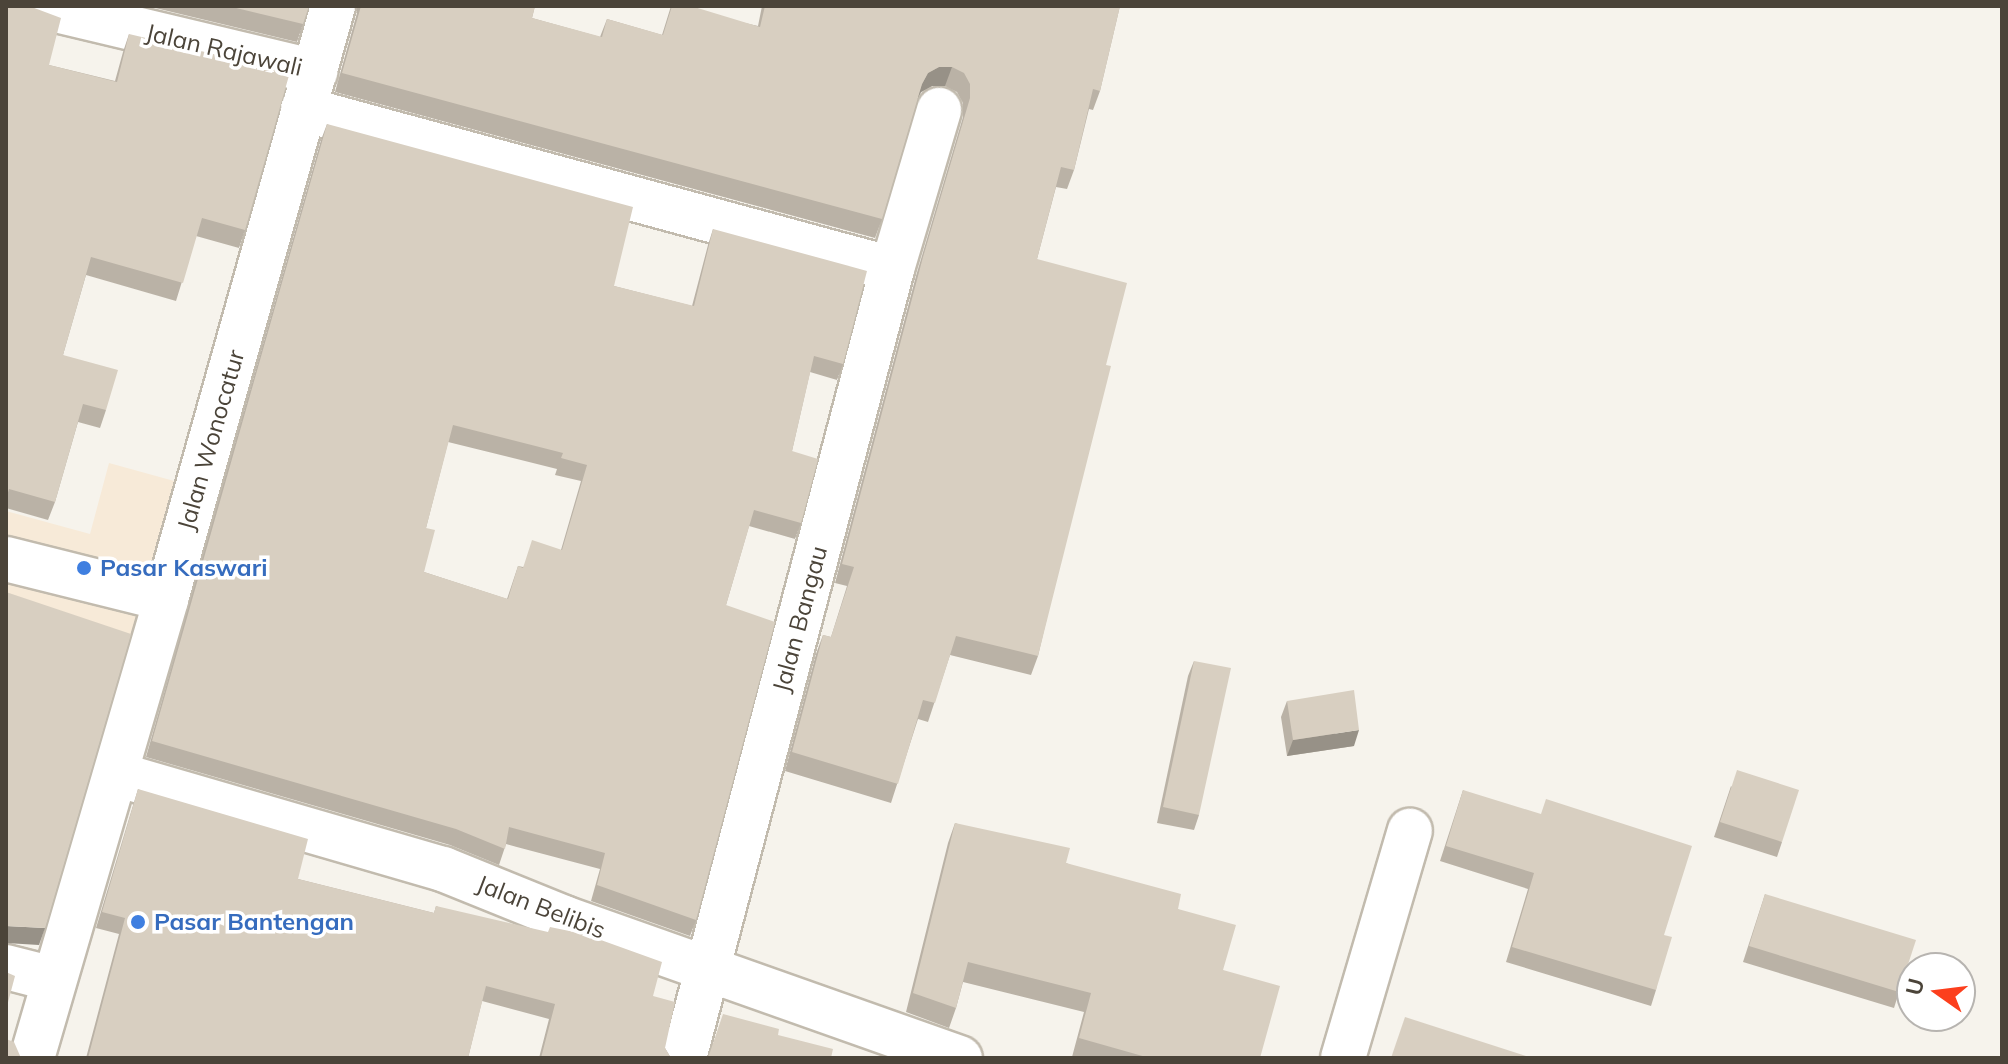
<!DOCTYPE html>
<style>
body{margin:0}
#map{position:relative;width:2008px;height:1064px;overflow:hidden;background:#f6f3ec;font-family:Mulish,sans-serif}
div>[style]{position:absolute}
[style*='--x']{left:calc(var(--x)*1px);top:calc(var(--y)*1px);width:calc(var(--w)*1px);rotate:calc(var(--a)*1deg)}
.commercial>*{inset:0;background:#f7ead8}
.roads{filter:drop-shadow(2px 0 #c2bbae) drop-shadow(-2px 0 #c2bbae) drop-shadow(0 2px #c2bbae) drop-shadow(0 -2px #c2bbae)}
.minor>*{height:44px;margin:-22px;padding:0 22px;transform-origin:22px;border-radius:22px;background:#fff}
.wall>*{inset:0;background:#bab2a6}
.shaded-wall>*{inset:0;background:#979187}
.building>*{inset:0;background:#d8cfc1}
.dots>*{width:22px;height:22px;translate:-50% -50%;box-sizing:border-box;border:4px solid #fff;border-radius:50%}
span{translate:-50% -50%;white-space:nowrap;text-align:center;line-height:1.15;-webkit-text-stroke:7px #fff;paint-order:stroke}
.street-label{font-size:24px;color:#4b4439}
.shop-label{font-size:24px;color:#366cbe;font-weight:700}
.left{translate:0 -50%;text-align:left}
.frame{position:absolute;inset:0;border:8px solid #4b4439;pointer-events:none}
.north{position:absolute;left:1896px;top:952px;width:80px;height:80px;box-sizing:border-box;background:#fff;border:2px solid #b7b4b0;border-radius:50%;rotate:284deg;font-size:22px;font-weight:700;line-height:32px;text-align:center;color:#4b4439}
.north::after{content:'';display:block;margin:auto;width:28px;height:36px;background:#fc3f1d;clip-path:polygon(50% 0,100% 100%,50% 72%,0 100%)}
</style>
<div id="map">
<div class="commercial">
<i style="clip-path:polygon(109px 463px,185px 484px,129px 686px,107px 681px,6px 602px,6px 511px,90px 534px)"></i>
</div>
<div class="roads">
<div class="minor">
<i style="--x:39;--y:6;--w:284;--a:13.4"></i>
<i style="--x:303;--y:109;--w:610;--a:15.2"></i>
<i style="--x:6;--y:559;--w:165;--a:14"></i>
<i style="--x:116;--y:774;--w:341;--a:16.2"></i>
<i style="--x:443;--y:869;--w:131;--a:22"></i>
<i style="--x:564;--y:918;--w:420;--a:19.5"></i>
<i style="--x:6;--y:967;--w:49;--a:14.3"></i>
<i style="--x:32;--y:1058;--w:478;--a:-73.7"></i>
<i style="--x:166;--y:599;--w:616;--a:-74.27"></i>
<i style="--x:684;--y:1058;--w:816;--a:-75.23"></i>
<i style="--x:892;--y:269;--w:166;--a:-73.5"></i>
<i style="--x:1343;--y:1058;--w:237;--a:-73.6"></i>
</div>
</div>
<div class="wall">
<i style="clip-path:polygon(6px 6px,49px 65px,115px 81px,123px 52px,129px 34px,245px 230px,239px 248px,196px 236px,176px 301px,86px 275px,63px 355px,106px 410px,100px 428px,78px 422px,55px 502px,48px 520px,6px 508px)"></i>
<i style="clip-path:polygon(147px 6px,309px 6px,297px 42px)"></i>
<i style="clip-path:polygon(357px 6px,535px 6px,532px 18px,600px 37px,607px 19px,662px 35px,671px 6px,758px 26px,762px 6px,1120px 6px,1100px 91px,1093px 110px,1089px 109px,1074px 170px,1067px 189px,1056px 187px,1037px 259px,1106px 365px,1038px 656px,1031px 675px,950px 655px,928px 722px,918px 719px,891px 803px,785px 771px,816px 654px,823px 635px,831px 637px,847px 586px,835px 583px,916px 276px,963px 117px,963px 103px,957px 92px,945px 86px,932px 86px,921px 92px,918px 99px,882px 219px,875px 238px,335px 92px,357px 13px)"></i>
<i style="clip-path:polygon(evenodd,327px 124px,614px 286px,692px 306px,708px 245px,713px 229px,843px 364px,837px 380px,810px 372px,792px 451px,801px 523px,795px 539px,749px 526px,726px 605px,696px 920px,690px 936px,591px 901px,600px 869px,506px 844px,499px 865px,450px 845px,146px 757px,321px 140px,327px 124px,448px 442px,557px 469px,555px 475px,581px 481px,561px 550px,523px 567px,518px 566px,507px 599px,424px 572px,426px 528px,448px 442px)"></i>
<i style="clip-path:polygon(1194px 661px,1199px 815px,1194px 830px,1157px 823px,1188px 676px)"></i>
<i style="clip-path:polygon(1287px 701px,1354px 746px,1287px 756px,1281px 717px)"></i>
<i style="clip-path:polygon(1731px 786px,1782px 842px,1777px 857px,1714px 837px)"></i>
<i style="clip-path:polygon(138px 789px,298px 879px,434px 913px,436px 906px,653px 996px,665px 1048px,671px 1058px,539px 1058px,549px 1019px,482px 1001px,468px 1058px,86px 1058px,119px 934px,96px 928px)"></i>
<i style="clip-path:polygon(1463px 790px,1664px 935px,1656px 990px,1651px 1006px,1506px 962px,1528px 889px,1440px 861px)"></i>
<i style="clip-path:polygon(955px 823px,1066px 863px,1178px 909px,1223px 970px,1260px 1058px,1074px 1058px,1072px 1057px,1084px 1012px,963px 982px,956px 1008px,949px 1028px,906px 1012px,948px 843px)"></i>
<i style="clip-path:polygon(1765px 894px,1899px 992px,1894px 1008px,1743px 962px)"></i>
</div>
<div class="shaded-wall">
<i style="clip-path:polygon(939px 67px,952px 67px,945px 86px,932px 86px,921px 92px,915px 103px,922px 84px,928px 73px)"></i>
<i style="clip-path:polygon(1359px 730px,1354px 746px,1287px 756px,1293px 740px)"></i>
<i style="clip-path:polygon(6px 926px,45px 928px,39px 945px,6px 943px)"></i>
</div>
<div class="building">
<i style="clip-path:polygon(6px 6px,29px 6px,61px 18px,49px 65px,117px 82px,129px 34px,290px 72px,245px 230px,202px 218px,183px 283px,91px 257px,63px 355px,118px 370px,106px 410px,83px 404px,55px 502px,9px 489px,6px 499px)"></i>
<i style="clip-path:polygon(228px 6px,309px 6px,303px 24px)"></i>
<i style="clip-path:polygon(361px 6px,535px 6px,532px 18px,602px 37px,607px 19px,663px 35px,672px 6px,691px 6px,760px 27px,765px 6px,1120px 6px,1100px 91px,1093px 89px,1074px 170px,1061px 167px,1037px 259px,1127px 283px,1106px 365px,1111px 366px,1038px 656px,956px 636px,935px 703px,923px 700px,898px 784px,792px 752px,823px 635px,831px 637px,854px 567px,842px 564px,923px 257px,970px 98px,970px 84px,964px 73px,952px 67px,939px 67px,928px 73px,922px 84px,882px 219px,342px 73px)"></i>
<i style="clip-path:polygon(evenodd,327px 124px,633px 207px,614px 286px,694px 306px,713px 229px,867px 271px,843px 364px,814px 356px,792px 451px,818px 459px,801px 523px,754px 510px,726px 605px,775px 622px,696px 920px,597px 885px,605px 853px,509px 827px,505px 849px,456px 829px,152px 741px,327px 124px,453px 425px,563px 453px,561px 458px,587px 465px,562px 550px,532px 540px,523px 568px,518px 566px,508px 599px,424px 572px,435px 530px,426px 528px,453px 425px)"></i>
<i style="clip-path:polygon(6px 592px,131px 634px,45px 928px,6px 926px)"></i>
<i style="clip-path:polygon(1194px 661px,1231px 668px,1199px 815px,1163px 807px)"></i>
<i style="clip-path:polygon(1354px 690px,1359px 730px,1293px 740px,1287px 701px)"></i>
<i style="clip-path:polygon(1737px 770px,1799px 790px,1782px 842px,1720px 822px)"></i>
<i style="clip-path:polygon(138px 789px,308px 839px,298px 879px,434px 913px,436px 906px,548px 932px,550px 927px,584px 934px,662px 962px,653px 996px,675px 1002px,665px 1048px,671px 1058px,541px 1058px,555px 1004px,486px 986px,468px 1058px,88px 1058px,125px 918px,102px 912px)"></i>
<i style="clip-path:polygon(1463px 790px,1541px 814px,1546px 799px,1692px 846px,1664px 935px,1672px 937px,1656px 990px,1512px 947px,1534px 873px,1446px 846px)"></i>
<i style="clip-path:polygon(955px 823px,1070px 848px,1066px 863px,1181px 894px,1178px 909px,1236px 925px,1223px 970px,1280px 986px,1260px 1058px,1146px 1058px,1146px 1057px,1079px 1038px,1091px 993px,968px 962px,956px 1008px,913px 993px)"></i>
<i style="clip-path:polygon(1765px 894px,1916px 940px,1899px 992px,1749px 946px)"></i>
<i style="clip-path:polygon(6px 972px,15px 976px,6px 1010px)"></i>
<i style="clip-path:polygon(723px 1014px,779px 1029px,778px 1035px,833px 1049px,831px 1058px,708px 1058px)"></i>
<i style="clip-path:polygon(1405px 1017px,1526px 1056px,1526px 1058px,1391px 1058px)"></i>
<i style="clip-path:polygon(6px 1039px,14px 1042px,21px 1058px,6px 1058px)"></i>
</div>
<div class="dots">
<i style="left:84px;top:568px;background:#3f7fe0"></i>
<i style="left:138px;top:922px;background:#3f7fe0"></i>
</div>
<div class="street-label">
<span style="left:224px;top:50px;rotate:13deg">Jalan Rajawali</span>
<span style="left:211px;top:440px;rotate:-74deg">Jalan Wonocatur</span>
<span style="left:800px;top:619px;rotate:-75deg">Jalan Bangau</span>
<span style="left:541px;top:907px;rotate:21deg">Jalan Belibis</span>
</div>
<div class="shop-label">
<span class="left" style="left:100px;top:568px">Pasar Kaswari</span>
<span class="left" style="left:154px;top:922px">Pasar Bantengan</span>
</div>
<div class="frame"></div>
<div class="north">U</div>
</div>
